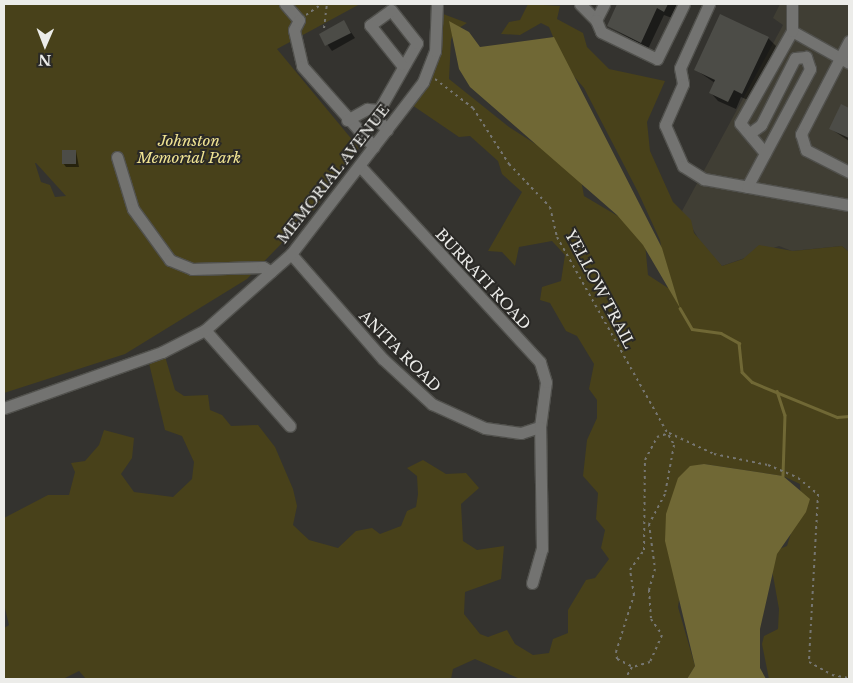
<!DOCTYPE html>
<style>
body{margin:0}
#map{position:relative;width:853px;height:683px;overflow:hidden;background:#34332f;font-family:"Libre Baskerville",serif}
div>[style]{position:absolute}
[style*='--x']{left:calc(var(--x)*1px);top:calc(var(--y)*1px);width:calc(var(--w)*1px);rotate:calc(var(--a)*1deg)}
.built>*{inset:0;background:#403e34}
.green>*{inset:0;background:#48411a}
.water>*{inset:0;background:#706835}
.shadow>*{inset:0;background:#0007}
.stream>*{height:2.5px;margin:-1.25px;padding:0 1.25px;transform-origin:1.25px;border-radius:1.25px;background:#706835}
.building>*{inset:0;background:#4c4c47}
.path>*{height:2px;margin-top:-1px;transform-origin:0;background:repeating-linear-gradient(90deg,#767672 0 2.5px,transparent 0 6.5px)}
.roads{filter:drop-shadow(1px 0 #51514d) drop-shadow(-1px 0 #51514d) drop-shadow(0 1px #51514d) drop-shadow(0 -1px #51514d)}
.minor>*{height:11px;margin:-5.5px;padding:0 5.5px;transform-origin:5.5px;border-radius:5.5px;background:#737371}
span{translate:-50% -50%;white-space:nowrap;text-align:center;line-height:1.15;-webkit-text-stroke:4px #2a2926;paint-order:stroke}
.park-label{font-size:15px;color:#efe292;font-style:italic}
.street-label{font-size:15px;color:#ecece9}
.frame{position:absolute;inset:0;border:5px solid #ecece9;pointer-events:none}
.north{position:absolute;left:20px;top:20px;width:50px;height:50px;-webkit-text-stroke:4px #2a2926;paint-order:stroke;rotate:181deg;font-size:14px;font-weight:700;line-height:20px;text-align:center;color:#ecece9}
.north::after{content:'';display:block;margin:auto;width:18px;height:22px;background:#ecece9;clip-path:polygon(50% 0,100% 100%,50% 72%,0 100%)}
</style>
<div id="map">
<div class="built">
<i style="clip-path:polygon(780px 4px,849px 4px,849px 252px,842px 246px,792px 251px,779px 246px,722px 266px,704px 248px,682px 211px,783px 25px,773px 18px)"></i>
</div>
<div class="green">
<i style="clip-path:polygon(evenodd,4px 4px,360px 4px,277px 49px,359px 148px,315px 209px,247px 279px,125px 354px,4px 393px,4px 4px,35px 163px,36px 163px,66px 196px,55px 197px,50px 185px,41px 182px,35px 163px)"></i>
<i style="clip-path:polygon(528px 4px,560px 6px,557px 19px,583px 33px,587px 47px,609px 69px,665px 81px,647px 122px,650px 151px,673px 202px,691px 220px,694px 233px,722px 266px,743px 259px,759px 245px,793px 251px,842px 246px,849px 252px,849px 679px,769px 679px,762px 644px,764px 636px,778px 629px,779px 609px,769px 553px,787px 546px,801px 501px,800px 484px,783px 476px,704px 464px,699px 465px,678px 607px,695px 666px,687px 679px,520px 679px,475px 659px,453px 669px,451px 679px,86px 679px,79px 671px,63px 679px,4px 679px,4px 628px,9px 625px,4px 604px,4px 518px,48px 495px,69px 495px,75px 472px,71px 463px,85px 461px,99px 445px,104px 430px,134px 438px,132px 458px,121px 474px,134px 492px,173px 497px,192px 479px,194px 462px,182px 436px,165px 430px,148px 359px,164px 353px,175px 390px,184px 396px,208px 395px,210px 410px,222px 415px,231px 426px,258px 425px,275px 447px,293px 489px,297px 506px,293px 525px,309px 540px,338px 548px,356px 531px,372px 528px,380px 534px,401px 526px,407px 511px,416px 507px,418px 494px,417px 476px,407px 468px,423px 460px,446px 474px,466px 473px,479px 488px,461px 504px,463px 541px,477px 550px,504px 546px,501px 579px,465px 592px,464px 614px,480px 634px,488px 637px,507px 630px,515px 644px,533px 655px,549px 653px,553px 639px,568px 633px,568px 610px,586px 580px,595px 578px,609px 559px,601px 548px,605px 530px,596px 519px,598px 493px,583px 476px,587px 440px,597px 418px,597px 400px,589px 389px,594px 364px,577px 336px,566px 331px,550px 303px,540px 300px,542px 287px,561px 281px,565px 255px,552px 241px,519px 247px,515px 266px,502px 252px,488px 251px,522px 192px,502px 174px,498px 161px,470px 136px,459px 137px,409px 103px,433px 54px,438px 12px,467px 23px,454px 31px,451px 40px,449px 79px,509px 127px,565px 163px,581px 180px,584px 196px,633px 225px,645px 243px,648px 275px,668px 288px,660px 240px,638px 192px,584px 88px,565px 66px,549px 27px,541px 23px,520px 35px,501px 34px,509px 22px,520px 20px)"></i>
</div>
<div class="water">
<i style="clip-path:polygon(449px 21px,469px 32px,480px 47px,554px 37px,662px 248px,680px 308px,643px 245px,617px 215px,470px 87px,459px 69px)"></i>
<i style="clip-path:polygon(704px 464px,783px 476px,810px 499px,806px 512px,777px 554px,760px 629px,760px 668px,766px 679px,687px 679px,695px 666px,665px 541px,666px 514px,678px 478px,690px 466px)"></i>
</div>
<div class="shadow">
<i style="clip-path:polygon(619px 4px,679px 4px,672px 18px,664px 15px,648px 49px,608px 26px)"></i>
<i style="clip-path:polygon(344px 22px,355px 38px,332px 51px,320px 34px)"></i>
<i style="clip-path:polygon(768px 38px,776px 46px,750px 101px,741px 97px,736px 109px,718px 101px,711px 93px,715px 83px,696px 70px)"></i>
<i style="clip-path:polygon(841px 106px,849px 109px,849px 141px,831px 129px)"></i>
<i style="clip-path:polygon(76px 151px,79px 167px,66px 167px,63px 163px)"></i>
</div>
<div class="stream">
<i style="--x:680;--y:308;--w:24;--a:60"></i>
<i style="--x:692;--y:329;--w:29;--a:8"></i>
<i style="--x:721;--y:333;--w:21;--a:29"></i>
<i style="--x:739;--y:343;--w:29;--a:84"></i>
<i style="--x:742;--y:372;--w:14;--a:45"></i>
<i style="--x:752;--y:382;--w:92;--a:22.4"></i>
<i style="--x:837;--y:417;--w:12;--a:-5"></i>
<i style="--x:777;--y:391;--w:25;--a:72"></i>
<i style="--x:785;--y:415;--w:61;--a:91.9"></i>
</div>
<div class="building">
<i style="clip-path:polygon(617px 4px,668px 4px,664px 12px,657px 8px,641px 43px,607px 26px)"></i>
<i style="clip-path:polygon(720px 14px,769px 37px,742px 94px,734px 90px,728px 102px,709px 93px,715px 80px,694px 70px)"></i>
<i style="clip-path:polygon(344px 20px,351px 33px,325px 46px,319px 34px)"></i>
<i style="clip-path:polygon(841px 104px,849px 108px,849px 138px,829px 129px)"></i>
<i style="clip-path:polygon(62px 150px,76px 150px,76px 164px,62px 164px)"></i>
</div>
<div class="path">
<i style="--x:306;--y:15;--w:19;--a:-35"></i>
<i style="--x:324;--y:28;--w:24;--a:-83"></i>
<i style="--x:435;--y:79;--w:48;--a:37.3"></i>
<i style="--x:473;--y:108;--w:67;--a:57.3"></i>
<i style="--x:509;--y:164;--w:59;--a:46.4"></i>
<i style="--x:550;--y:207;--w:31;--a:77"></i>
<i style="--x:557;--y:237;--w:239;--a:60.6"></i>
<i style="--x:674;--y:445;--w:50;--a:100.4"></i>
<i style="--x:665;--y:494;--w:34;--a:118"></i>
<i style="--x:649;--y:524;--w:45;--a:82.4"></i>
<i style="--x:655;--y:569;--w:22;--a:106"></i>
<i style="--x:649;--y:590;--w:29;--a:86"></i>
<i style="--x:651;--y:619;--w:19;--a:55"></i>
<i style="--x:662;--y:635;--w:30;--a:114"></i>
<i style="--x:650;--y:662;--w:19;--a:164"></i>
<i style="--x:632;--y:667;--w:14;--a:120"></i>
<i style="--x:669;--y:433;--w:50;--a:25"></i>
<i style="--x:714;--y:454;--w:55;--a:11.5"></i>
<i style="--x:768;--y:465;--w:33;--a:23"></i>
<i style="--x:798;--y:478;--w:26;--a:39"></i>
<i style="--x:818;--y:494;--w:168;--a:93.1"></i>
<i style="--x:809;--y:662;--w:26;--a:29"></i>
<i style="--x:832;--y:675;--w:17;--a:10"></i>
<i style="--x:631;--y:666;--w:16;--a:-153"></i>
<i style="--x:617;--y:659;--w:7;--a:-98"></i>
<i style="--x:616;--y:652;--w:60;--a:-72.5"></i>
<i style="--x:634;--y:595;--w:25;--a:-99"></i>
<i style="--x:630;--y:570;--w:24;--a:-55"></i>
<i style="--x:644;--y:550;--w:90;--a:-89.4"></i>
<i style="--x:645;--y:460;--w:26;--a:-62"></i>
<i style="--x:657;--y:437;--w:13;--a:-18"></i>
</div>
<div class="roads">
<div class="minor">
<i style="--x:285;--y:4;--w:21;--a:49"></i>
<i style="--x:299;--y:20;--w:11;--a:117"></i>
<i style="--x:294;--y:30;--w:37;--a:77"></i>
<i style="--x:302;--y:66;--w:108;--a:48.4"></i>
<i style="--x:580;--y:4;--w:23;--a:45"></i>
<i style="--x:596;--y:20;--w:18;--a:-63"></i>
<i style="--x:709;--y:4;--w:70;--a:114.4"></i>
<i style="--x:680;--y:68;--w:16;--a:79"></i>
<i style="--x:683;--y:84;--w:45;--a:113.7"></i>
<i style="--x:665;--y:125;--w:45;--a:66.3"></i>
<i style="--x:683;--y:166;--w:25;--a:32"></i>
<i style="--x:704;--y:179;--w:147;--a:10.2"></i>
<i style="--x:596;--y:20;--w:13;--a:67"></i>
<i style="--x:601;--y:32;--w:62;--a:25.7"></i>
<i style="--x:657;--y:59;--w:61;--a:-63.9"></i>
<i style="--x:792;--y:31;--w:65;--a:29.3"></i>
<i style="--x:849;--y:41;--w:105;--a:117.3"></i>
<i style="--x:801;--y:134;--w:17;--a:73"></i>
<i style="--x:806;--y:150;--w:48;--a:27.1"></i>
<i style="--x:347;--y:120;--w:23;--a:-29"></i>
<i style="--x:367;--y:109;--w:12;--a:5"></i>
<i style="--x:387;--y:130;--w:12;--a:-132"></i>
<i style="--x:379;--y:121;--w:11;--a:-90"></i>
<i style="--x:379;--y:110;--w:77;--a:-60.4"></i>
<i style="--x:417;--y:43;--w:42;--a:-128.2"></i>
<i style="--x:391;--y:10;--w:26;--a:144"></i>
<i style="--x:370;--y:25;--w:50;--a:51.5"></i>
<i style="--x:765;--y:153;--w:39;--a:-130"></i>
<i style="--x:740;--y:123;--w:106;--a:-60.5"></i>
<i style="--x:792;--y:31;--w:27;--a:-90"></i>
<i style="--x:117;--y:157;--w:54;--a:72.9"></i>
<i style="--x:133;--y:209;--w:63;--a:54"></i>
<i style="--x:170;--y:260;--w:24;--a:22"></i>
<i style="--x:192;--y:269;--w:71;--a:-1.6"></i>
<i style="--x:263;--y:267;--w:9;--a:32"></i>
<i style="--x:747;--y:187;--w:134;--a:-61.9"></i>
<i style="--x:810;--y:69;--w:13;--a:-108"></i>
<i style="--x:806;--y:57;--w:11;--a:175"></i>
<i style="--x:795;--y:58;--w:75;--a:116.9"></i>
<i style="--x:761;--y:125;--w:14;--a:144"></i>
<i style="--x:291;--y:254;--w:140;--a:48.8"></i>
<i style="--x:383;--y:359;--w:67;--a:42.6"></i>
<i style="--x:432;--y:404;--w:58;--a:24.4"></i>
<i style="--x:485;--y:428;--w:36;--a:8"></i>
<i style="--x:521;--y:433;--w:20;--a:-18"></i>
<i style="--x:540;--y:427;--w:45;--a:-82.4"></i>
<i style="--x:546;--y:382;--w:21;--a:-107"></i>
<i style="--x:540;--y:362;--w:266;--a:-132.6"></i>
<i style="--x:205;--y:330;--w:128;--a:48.5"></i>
<i style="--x:4;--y:408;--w:168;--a:-19.5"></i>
<i style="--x:162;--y:352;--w:48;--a:-27.1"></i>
<i style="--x:205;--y:330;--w:115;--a:-41.5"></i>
<i style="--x:291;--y:254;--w:217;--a:-52.5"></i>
<i style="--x:423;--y:82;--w:33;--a:-69"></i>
<i style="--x:435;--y:51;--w:47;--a:-87.6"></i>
<i style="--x:532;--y:583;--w:35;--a:-74"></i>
<i style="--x:542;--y:549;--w:122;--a:-90.9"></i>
</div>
</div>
<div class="park-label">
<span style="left:189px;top:149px">Johnston<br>Memorial Park</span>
</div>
<div class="street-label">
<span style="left:333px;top:174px;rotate:-52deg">MEMORIAL AVENUE</span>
<span style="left:483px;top:279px;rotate:47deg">BURRATI ROAD</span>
<span style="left:600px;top:289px;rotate:62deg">YELLOW TRAIL</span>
<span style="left:400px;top:351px;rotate:45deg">ANITA ROAD</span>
</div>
<div class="frame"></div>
<div class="north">N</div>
</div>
